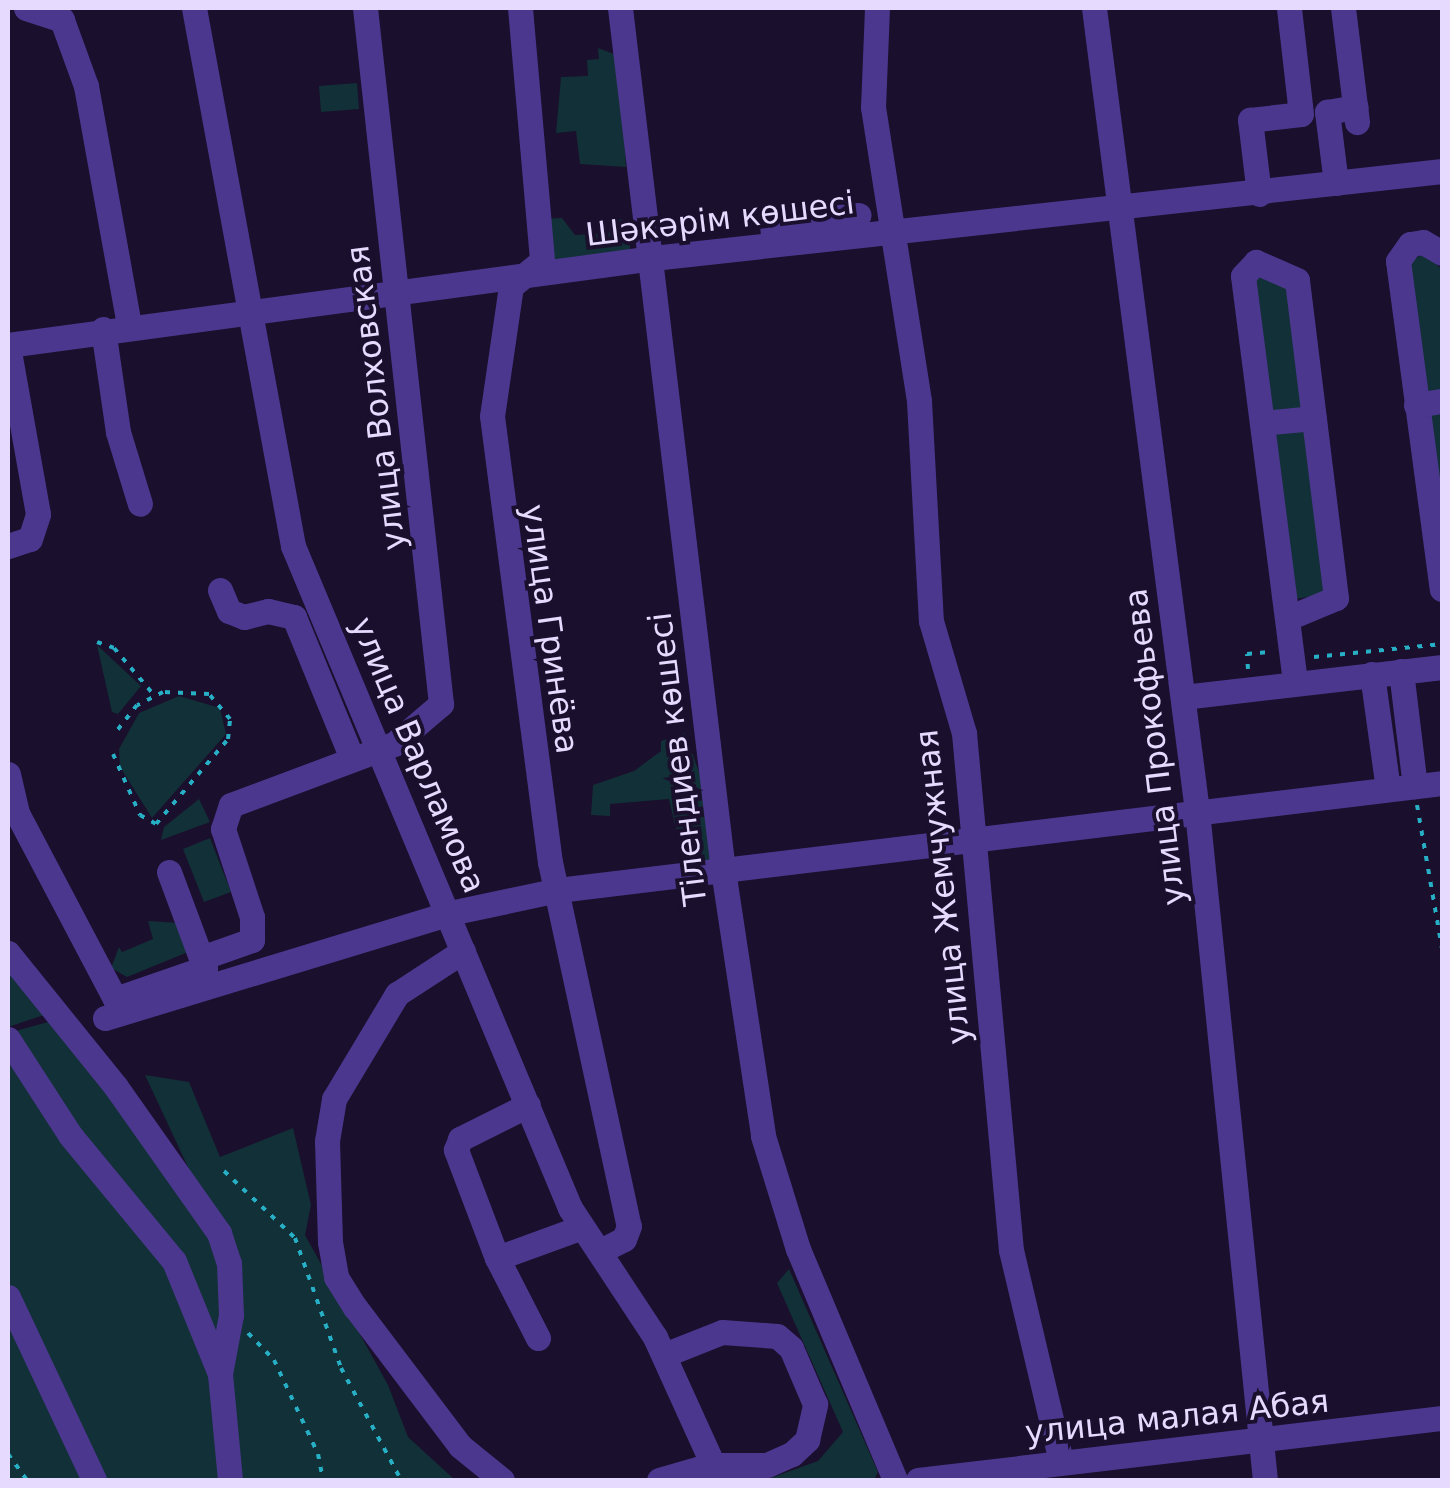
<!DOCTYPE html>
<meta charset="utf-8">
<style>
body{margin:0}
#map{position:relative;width:1450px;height:1488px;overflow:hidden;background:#1a0f2c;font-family:"DejaVu Sans",sans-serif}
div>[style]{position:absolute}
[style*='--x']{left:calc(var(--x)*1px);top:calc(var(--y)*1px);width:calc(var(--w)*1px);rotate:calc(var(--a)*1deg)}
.green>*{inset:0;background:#123037}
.path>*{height:4px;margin-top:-2px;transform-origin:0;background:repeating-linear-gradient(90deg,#27afc6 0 5px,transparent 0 13px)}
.minor>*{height:25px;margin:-12.5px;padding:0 12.5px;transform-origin:12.5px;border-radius:12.5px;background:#4c378e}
span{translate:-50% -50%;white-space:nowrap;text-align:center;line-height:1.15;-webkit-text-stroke:8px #1a0f2c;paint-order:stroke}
.street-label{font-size:32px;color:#e6daff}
.frame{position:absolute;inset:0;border:10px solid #e6daff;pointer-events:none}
</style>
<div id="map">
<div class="green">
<i style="clip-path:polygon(598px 48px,619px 56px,626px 167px,580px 164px,576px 131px,556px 133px,561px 77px,588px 76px,587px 60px,599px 59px)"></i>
<i style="clip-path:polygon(357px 83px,359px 109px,321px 112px,319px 86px)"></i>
<i style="clip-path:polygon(562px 218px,575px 235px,609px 233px,609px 219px,628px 220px,631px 261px,546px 274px,544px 219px)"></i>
<i style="clip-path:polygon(1426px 252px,1442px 270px,1442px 393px,1423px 397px,1407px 263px)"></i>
<i style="clip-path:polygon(1263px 271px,1287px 281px,1302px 408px,1270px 415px,1253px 284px)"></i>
<i style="clip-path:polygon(1442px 410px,1442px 539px,1429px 412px)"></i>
<i style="clip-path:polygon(1306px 424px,1326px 594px,1295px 599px,1271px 431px)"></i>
<i style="clip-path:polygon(97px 645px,141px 686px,118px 714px,112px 712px)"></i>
<i style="clip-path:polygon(179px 696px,220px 708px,226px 734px,152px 818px,120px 767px,119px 749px,139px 713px)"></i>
<i style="clip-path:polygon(685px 733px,708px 797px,711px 861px,682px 855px,669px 799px,610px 804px,610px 816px,591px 815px,593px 785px,634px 771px,661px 751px,661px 741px)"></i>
<i style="clip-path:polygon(199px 799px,210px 822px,161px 840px,164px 827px)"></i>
<i style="clip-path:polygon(210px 838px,231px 892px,204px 902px,183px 849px)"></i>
<i style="clip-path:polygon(148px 921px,180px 923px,188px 952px,127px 977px,111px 968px,119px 947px,122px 952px,153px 939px)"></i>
<i style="clip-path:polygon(8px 966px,47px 1014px,8px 1027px)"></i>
<i style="clip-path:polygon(59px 1019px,216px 1227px,145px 1075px,189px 1082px,220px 1157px,293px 1128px,311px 1205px,305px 1235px,388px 1385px,408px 1437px,455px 1480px,8px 1480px,8px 1033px)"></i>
<i style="clip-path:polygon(789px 1269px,878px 1472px,874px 1480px,765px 1480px,818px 1461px,843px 1432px,777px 1283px)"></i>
</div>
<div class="path">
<i style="--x:97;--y:642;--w:18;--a:19"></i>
<i style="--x:114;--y:648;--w:62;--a:49.6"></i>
<i style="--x:1314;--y:657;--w:129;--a:-5.8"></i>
<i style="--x:1248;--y:669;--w:15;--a:-94"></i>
<i style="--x:1247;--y:654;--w:25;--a:-5"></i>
<i style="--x:113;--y:754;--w:67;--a:66.1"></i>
<i style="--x:140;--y:815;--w:18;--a:29"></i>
<i style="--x:156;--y:824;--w:111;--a:-49.7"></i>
<i style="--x:228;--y:739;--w:20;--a:-84"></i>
<i style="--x:230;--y:719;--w:33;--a:-130"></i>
<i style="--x:209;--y:694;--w:46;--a:-177.5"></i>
<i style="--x:163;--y:692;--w:29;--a:153"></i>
<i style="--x:137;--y:705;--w:34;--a:128"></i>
<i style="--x:1417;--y:805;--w:145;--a:80.1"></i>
<i style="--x:224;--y:1171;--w:98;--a:43.3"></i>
<i style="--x:295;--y:1238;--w:138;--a:70.5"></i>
<i style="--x:341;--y:1368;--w:127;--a:61.8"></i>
<i style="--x:248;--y:1333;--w:37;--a:46"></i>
<i style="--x:274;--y:1360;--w:104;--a:64.9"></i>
<i style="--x:318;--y:1454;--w:26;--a:79"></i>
<i style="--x:8;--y:1454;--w:32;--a:54"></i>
</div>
<div class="minor">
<i style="--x:26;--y:8;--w:38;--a:18"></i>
<i style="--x:62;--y:20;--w:70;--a:70"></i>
<i style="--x:86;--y:86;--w:243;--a:79.8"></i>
<i style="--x:194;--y:8;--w:547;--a:79.57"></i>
<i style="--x:293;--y:546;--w:718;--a:67.29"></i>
<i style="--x:570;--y:1208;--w:154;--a:56.6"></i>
<i style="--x:655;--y:1337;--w:157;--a:65.6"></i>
<i style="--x:520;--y:8;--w:254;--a:85"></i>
<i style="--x:542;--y:261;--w:40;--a:141"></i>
<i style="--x:511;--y:286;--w:131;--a:98.3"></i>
<i style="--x:492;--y:416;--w:450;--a:82.6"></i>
<i style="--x:550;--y:862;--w:372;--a:77.8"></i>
<i style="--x:629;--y:1226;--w:14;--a:111"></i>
<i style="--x:624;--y:1239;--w:28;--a:153"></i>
<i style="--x:620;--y:8;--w:868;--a:83.19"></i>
<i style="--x:723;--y:870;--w:269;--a:81.4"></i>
<i style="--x:763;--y:1136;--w:118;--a:72.8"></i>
<i style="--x:798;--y:1249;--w:251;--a:67.2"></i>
<i style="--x:877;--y:8;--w:99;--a:92.3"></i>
<i style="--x:873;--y:107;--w:298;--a:81.1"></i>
<i style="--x:919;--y:401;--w:220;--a:86.9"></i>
<i style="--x:931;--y:621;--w:117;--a:73.6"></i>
<i style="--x:964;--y:733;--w:519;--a:84.81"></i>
<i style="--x:1011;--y:1250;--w:218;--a:76.7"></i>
<i style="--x:1094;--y:8;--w:810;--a:82.69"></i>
<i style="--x:1197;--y:811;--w:672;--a:84.2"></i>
<i style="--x:1343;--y:8;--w:115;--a:83"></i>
<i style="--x:1336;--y:183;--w:72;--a:-97.2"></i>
<i style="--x:1327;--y:112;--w:29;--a:-10"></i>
<i style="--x:1259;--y:194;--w:75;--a:-96.9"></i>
<i style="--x:1250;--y:120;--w:51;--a:-6.7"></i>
<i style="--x:1301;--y:114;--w:107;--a:-96.5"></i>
<i style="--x:774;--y:244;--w:20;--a:-96"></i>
<i style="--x:772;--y:224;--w:87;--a:-5.9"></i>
<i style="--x:1442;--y:253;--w:22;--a:-150"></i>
<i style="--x:1423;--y:242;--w:13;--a:171"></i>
<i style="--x:1410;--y:244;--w:21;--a:125"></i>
<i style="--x:1398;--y:261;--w:331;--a:82.4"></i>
<i style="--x:103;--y:329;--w:104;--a:81.7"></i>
<i style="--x:118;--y:432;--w:75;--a:73"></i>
<i style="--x:8;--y:345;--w:651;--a:-7.68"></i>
<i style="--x:653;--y:258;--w:794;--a:-6.29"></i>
<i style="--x:1416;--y:405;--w:26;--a:-9"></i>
<i style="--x:1262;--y:423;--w:52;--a:-5.5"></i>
<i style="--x:8;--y:546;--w:23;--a:-18"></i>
<i style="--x:30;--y:539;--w:26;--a:-72"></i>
<i style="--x:38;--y:514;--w:172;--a:-100.1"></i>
<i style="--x:220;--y:590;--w:23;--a:67"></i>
<i style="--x:229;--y:611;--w:16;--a:22"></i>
<i style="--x:244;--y:617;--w:25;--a:-14"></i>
<i style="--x:268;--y:611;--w:27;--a:13"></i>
<i style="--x:294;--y:617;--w:150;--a:67.7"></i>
<i style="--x:1288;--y:618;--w:52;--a:-22.6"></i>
<i style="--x:1336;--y:598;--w:320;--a:-97"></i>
<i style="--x:1297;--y:280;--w:45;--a:-156.3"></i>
<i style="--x:1256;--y:262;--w:19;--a:133"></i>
<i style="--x:1243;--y:276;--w:410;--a:82.7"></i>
<i style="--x:1401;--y:671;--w:116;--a:83.1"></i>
<i style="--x:1372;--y:674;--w:116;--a:82.1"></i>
<i style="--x:1183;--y:697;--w:261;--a:-6.6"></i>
<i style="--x:8;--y:774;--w:40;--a:77"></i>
<i style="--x:17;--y:813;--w:210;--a:62.2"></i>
<i style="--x:115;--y:999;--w:95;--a:-19"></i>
<i style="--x:205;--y:968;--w:11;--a:-112"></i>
<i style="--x:169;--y:872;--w:92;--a:69.6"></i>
<i style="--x:201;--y:958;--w:54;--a:-19.4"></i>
<i style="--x:252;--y:940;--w:23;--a:-90"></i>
<i style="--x:252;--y:917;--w:93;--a:-108.2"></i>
<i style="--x:223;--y:829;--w:25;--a:-72"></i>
<i style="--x:231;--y:805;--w:174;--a:-20.5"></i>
<i style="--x:394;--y:744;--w:62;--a:-40.4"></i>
<i style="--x:441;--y:704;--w:700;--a:-96.23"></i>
<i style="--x:463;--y:951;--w:79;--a:146.9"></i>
<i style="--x:397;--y:994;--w:122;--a:121"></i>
<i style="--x:334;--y:1099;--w:43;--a:99.5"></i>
<i style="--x:327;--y:1141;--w:101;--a:88.3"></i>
<i style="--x:330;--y:1242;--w:36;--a:80"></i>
<i style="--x:336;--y:1277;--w:36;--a:58"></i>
<i style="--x:355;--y:1307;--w:174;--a:52.9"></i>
<i style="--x:460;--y:1446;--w:54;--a:39"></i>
<i style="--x:8;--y:953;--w:172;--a:51.1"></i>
<i style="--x:116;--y:1087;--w:179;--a:54.8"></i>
<i style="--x:219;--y:1233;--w:32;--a:72"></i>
<i style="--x:229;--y:1263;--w:52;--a:87.8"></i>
<i style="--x:231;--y:1315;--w:60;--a:100.6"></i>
<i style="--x:220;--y:1374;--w:106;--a:84.6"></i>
<i style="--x:105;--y:1018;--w:361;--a:-16.9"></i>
<i style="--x:450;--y:913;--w:110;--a:-12"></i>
<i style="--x:558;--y:890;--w:890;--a:-6.9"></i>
<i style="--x:8;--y:1039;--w:114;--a:57.1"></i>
<i style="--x:70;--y:1135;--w:163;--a:50.5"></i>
<i style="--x:174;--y:1261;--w:122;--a:67.8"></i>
<i style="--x:497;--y:1258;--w:116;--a:-110.8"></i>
<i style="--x:456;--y:1150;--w:12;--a:-70"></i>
<i style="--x:460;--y:1139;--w:76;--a:-26.6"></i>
<i style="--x:8;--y:1297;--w:202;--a:64.8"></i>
<i style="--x:538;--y:1338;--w:90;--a:-117.1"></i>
<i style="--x:497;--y:1258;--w:90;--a:-20"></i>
<i style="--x:659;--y:1480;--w:54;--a:-16.1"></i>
<i style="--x:711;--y:1465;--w:56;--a:0"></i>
<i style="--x:767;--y:1465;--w:27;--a:-24"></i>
<i style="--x:792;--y:1454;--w:21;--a:-43"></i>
<i style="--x:807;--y:1440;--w:37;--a:-77"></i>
<i style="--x:815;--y:1404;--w:61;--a:-113.2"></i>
<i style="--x:791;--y:1348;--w:18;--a:-139"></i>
<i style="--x:777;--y:1336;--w:55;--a:-175.8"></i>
<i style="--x:722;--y:1332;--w:62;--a:158.4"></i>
<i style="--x:918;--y:1480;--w:528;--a:-6.75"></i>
</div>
<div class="street-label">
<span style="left:720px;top:219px;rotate:-7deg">Шәкәрім көшесі</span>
<span style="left:376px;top:398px;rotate:-97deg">улица Волховская</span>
<span style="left:550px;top:629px;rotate:82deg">улица Гринёва</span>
<span style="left:1155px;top:747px;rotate:-97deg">улица Прокофьева</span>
<span style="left:418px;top:755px;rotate:67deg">улица Варламова</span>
<span style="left:678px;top:759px;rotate:-97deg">Тілендиев көшесі</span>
<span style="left:943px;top:887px;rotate:-96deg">улица Жемчужная</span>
<span style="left:1177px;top:1417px;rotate:-6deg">улица малая Абая</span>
</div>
<div class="frame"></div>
</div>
